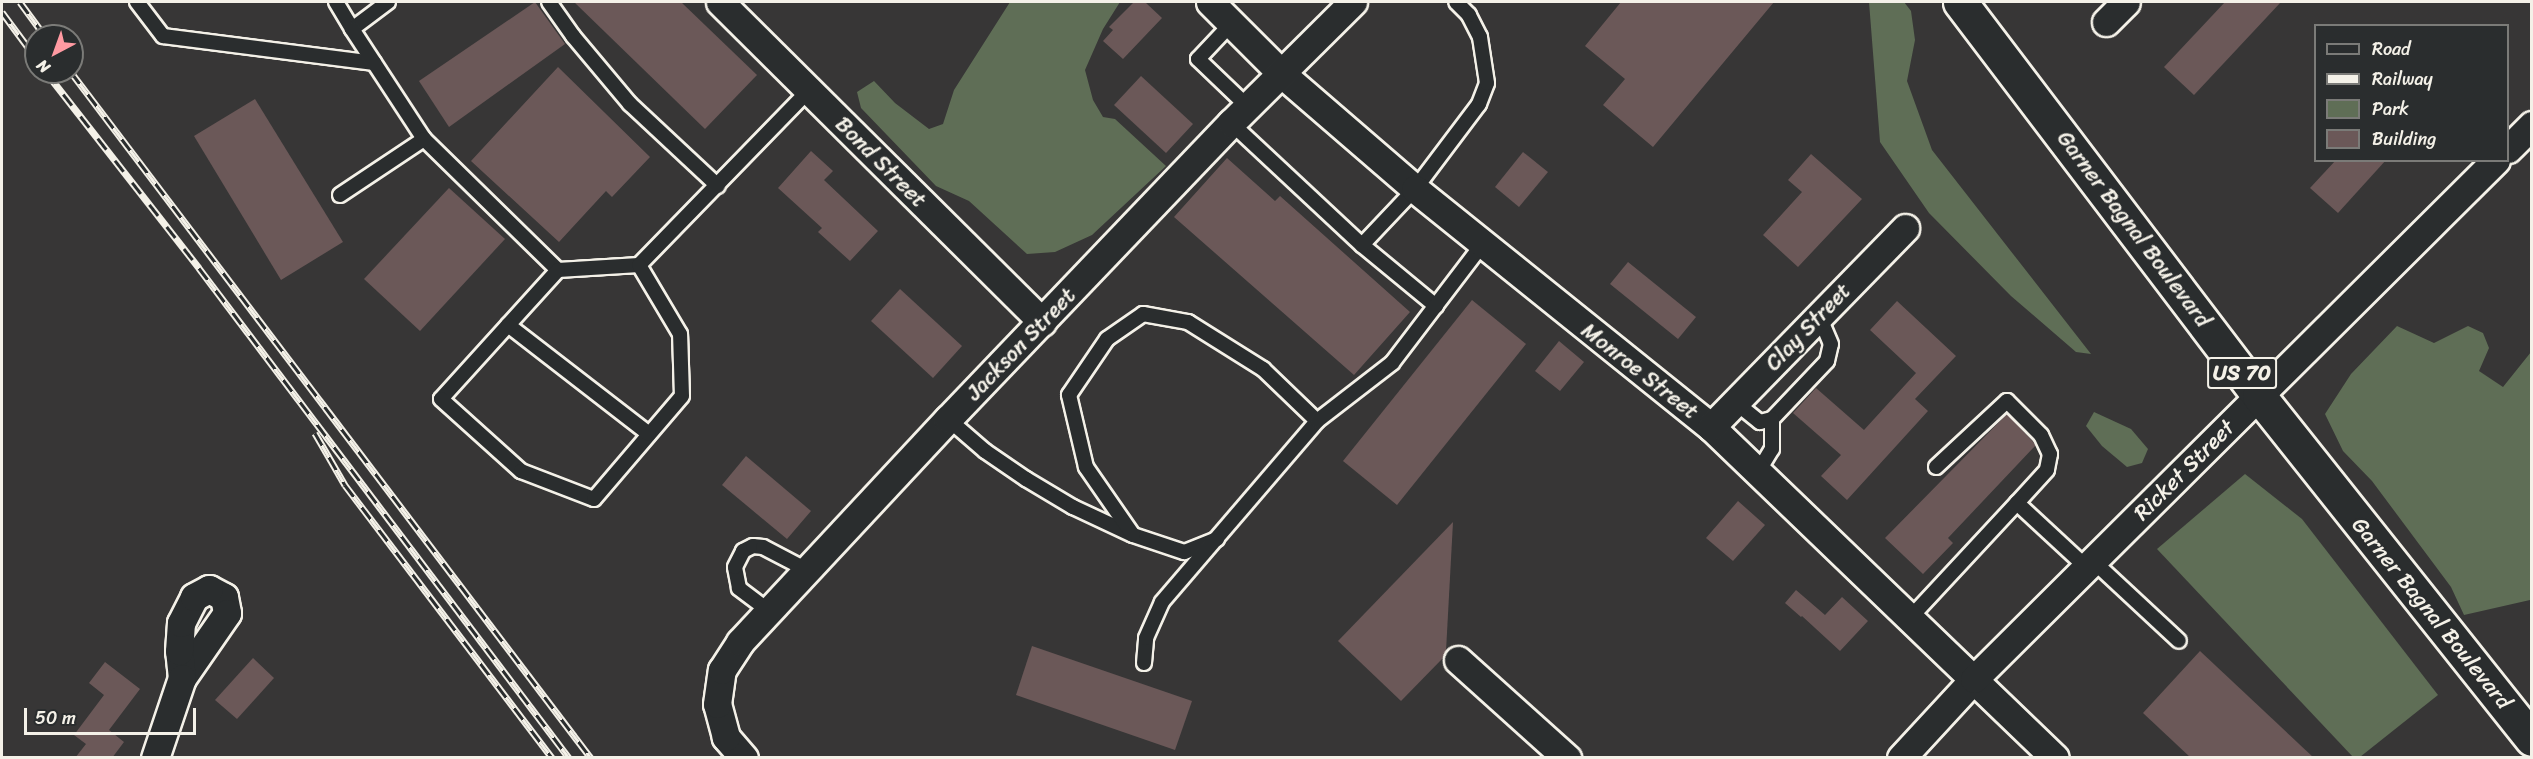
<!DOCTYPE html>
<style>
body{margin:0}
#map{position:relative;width:2533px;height:759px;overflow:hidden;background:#373636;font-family:Sriracha,sans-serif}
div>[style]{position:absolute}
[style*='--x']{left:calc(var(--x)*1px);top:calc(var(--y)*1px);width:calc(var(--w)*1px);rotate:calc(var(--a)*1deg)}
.green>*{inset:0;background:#5f6e56}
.building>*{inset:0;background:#6b5858}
.roads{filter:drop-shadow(2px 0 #f4f1e8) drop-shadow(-2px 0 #f4f1e8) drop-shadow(0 2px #f4f1e8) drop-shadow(0 -2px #f4f1e8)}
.service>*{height:14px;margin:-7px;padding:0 7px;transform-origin:7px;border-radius:7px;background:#2a2d2e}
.minor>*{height:27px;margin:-13.5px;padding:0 13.5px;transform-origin:13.5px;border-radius:13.5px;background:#2a2d2e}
.trunk>*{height:33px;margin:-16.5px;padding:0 16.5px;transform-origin:16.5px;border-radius:16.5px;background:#2a2d2e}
.rail>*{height:7px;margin-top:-3.5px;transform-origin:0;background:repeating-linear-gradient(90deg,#2a2d2e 0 14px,#f4f1e8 0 28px);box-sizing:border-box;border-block:2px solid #f4f1e8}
span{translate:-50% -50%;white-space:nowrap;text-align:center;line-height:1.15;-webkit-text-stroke:4.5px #2a2d2e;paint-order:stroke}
.shield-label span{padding:2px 4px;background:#2a2d2e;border:2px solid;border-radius:4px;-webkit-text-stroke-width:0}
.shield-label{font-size:21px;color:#f4f1e8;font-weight:700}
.street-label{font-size:22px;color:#f4f1e8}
.frame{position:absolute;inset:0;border:3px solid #f4f1e8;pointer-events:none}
.legend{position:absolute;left:2314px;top:24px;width:195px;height:138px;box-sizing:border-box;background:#2a2d2e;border:2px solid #7b7b78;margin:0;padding:8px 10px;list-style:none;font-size:18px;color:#f4f1e8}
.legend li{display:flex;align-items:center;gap:12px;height:30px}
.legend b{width:30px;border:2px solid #7b7b78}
.north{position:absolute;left:24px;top:24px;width:60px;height:60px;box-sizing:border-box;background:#2a2d2e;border:2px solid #7b7b78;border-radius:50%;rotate:221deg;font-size:16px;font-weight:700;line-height:24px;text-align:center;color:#f4f1e8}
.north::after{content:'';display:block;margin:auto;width:21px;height:27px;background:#ff9aa2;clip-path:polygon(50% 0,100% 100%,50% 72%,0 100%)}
.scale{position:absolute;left:24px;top:708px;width:172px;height:27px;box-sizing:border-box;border:3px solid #f4f1e8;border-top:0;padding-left:8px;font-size:18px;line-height:21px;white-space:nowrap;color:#f4f1e8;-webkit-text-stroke:4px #2a2d2e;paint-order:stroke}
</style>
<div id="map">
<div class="green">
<i style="clip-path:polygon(1010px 2px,1120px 2px,1103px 29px,1085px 70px,1093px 100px,1103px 117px,1115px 119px,1166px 166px,1092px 235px,1055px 252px,1027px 254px,969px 201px,936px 186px,861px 108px,857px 92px,874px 81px,895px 103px,929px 129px,943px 124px,954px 90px)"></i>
<i style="clip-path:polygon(1869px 2px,1904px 2px,1911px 11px,1915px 40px,1907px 81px,1932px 150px,2091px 354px,2076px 352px,2011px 296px,1929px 213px,1880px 142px)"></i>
<i style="clip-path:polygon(2397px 326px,2434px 343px,2468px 326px,2483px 333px,2489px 348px,2479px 371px,2503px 387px,2531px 352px,2530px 600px,2464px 615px,2451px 587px,2372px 481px,2343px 451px,2325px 414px,2351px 374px)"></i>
<i style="clip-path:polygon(2094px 412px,2131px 429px,2148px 449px,2142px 463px,2127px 467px,2102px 446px,2086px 426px)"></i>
<i style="clip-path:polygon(2245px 474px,2302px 519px,2438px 695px,2360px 757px,2353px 757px,2157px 549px)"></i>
</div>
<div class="building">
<i style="clip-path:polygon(535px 2px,565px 44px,449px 127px,419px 81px)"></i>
<i style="clip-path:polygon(574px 2px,681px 2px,757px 75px,705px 129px)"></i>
<i style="clip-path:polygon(1134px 2px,1145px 2px,1162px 18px,1123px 59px,1103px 41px,1113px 30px,1109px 27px)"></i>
<i style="clip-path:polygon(1621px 2px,1774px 2px,1653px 147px,1603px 105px,1625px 79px,1585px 46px)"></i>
<i style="clip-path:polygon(2225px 2px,2281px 2px,2194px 95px,2164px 67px)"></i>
<i style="clip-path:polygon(558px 67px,650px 157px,612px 197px,606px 191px,559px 242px,471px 161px)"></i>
<i style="clip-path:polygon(1141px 76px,1193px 124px,1166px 153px,1114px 105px)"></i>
<i style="clip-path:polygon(255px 99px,343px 242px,281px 280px,194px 136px)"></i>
<i style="clip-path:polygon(811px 151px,833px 171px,824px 180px,878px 231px,850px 261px,818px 232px,822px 228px,778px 188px)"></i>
<i style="clip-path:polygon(1523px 152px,1548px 172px,1519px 207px,1495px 187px)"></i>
<i style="clip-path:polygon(1811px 154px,1862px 199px,1798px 267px,1763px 235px,1802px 192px,1788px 180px)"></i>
<i style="clip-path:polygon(1227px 158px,1275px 201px,1280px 196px,1410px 312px,1354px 375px,1174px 217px)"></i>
<i style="clip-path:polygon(2336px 160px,2386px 160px,2338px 213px,2310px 188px)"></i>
<i style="clip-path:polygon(449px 188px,505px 239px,420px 331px,364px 279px)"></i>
<i style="clip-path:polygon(1628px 262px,1696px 317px,1678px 339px,1610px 284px)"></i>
<i style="clip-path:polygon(900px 289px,962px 346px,933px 378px,871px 321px)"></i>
<i style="clip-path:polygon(1472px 300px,1526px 344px,1397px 505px,1343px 461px)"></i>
<i style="clip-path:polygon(1897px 301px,1956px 356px,1915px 399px,1928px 411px,1847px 500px,1821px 476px,1841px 455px,1793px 413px,1816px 388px,1864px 430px,1916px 373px,1870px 330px)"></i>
<i style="clip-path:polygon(1559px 341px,1584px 362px,1560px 391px,1535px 371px)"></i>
<i style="clip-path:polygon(2007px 414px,2036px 445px,1948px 538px,1953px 543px,1923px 574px,1885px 538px)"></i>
<i style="clip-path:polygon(746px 456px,811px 511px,787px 539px,722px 485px)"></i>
<i style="clip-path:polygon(1738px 501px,1765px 525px,1733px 561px,1706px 538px)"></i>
<i style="clip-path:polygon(1453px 522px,1446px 651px,1443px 658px,1401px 701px,1338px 641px)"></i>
<i style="clip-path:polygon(1796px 590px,1825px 615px,1842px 597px,1868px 621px,1840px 651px,1802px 616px,1801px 617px,1785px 603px)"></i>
<i style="clip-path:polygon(1032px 646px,1192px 701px,1175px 750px,1016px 695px)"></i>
<i style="clip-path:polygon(2200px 651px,2314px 758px,2191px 758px,2143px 713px)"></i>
<i style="clip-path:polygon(253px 658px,274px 678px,237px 719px,215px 700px)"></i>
<i style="clip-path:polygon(105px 662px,140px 689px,109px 730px,124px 742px,112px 758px,75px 758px,86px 744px,74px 735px,104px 695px,89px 683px)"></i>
</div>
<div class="roads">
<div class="service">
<i style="--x:137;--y:2;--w:43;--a:52.6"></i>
<i style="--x:163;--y:36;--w:213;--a:7.3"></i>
<i style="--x:336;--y:2;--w:31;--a:59"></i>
<i style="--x:388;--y:2;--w:45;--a:143.1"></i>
<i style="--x:352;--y:29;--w:131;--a:56.8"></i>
<i style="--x:424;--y:139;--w:187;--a:44.4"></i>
<i style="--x:558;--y:270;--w:81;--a:-3.5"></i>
<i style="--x:639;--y:265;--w:244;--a:-45.8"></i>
<i style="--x:549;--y:2;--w:42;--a:54.8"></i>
<i style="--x:573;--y:36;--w:89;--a:50"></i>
<i style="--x:630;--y:104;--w:120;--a:43"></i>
<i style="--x:1231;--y:24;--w:48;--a:133.3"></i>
<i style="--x:1198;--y:59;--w:68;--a:43.8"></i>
<i style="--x:1231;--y:123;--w:179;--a:43"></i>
<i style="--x:1362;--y:245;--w:96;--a:39.5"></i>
<i style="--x:340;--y:195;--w:101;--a:-33.7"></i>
<i style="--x:1362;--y:245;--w:77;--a:-46.6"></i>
<i style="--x:1415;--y:189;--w:106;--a:-53"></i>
<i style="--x:1479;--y:104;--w:22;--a:-69"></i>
<i style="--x:1487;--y:83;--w:47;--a:-98.7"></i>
<i style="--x:1480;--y:37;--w:25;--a:-117"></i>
<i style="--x:1469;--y:15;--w:18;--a:-135"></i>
<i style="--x:558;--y:270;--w:174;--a:132.2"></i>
<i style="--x:441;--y:399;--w:108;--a:42"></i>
<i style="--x:521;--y:471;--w:78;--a:21"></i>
<i style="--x:594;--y:499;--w:135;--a:-49.5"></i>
<i style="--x:682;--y:396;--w:62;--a:-91.8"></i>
<i style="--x:680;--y:334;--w:80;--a:-120.7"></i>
<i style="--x:508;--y:325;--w:178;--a:37.7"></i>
<i style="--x:1735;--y:402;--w:32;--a:39"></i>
<i style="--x:1760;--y:422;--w:12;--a:-14"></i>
<i style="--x:1772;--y:419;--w:80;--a:-46.5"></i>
<i style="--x:1827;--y:361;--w:17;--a:-77"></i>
<i style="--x:1831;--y:344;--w:30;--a:-113"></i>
<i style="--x:948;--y:419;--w:49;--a:40.9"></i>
<i style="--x:985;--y:451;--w:50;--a:34.3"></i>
<i style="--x:1026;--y:479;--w:55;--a:30.8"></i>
<i style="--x:1073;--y:507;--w:64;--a:25"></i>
<i style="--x:1936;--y:467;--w:97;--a:-42.9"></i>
<i style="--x:2007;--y:401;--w:48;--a:45"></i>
<i style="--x:2041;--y:435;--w:21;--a:65"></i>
<i style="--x:2050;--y:454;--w:16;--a:101"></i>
<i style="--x:2047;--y:470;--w:45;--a:132.3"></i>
<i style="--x:1758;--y:472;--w:27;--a:-59"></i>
<i style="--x:1772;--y:449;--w:30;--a:-90"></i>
<i style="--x:1217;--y:539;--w:35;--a:158"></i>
<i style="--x:1184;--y:552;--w:54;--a:-161.6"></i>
<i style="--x:1133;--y:535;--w:83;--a:-124.7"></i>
<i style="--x:1086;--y:467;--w:74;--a:-103.3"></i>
<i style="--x:1069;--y:395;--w:68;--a:-55.8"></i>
<i style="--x:1107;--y:339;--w:44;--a:-34.8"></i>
<i style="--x:1143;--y:314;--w:46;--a:10.1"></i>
<i style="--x:1188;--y:322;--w:89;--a:32.1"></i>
<i style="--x:1263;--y:369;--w:75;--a:43.9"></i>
<i style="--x:2093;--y:561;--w:117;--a:42.9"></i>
<i style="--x:769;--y:611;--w:38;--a:-143"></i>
<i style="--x:739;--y:588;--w:21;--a:-101"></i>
<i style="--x:735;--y:567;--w:18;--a:-63"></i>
<i style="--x:743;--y:551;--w:11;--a:-27"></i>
<i style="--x:753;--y:546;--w:10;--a:6"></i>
<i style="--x:763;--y:547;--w:50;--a:27.6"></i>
<i style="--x:1910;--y:618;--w:157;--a:-47.1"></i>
<i style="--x:2017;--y:503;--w:94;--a:42.8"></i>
<i style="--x:1144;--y:663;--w:25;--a:-85"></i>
<i style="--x:1146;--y:638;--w:39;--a:-66"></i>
<i style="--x:1162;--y:602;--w:238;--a:-49.4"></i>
<i style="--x:1317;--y:421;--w:95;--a:-37.7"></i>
<i style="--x:1392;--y:363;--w:148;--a:-52.7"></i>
</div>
<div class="minor">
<i style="--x:720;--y:2;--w:454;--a:44.8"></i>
<i style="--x:1210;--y:2;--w:102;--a:45"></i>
<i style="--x:1282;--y:74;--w:176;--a:40.8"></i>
<i style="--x:1415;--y:189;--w:380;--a:38.8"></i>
<i style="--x:1711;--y:427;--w:477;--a:43.9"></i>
<i style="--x:2106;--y:22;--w:28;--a:-45"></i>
<i style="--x:2508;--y:149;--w:34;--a:-45"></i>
<i style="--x:1711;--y:427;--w:278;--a:-45.7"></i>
<i style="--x:209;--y:589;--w:17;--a:28"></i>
<i style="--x:224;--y:597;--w:16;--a:79"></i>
<i style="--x:227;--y:613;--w:79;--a:124.7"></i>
<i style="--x:182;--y:678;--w:27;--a:-96"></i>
<i style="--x:179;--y:651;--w:28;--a:-86"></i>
<i style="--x:181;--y:623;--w:29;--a:-63"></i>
<i style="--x:194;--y:597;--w:17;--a:-28"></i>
<i style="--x:1458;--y:660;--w:147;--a:42"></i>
<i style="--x:155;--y:758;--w:84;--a:-71.4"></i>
<i style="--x:744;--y:758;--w:28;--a:-131"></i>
<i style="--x:726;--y:737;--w:34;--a:-105"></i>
<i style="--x:717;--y:704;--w:34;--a:-82"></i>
<i style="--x:722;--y:670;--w:33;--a:-57"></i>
<i style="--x:740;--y:642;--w:305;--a:-47"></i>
<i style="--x:948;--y:419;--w:410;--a:-46.3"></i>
<i style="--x:1231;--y:123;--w:172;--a:-44.8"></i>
<i style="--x:1901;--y:758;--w:108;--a:-47.3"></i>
<i style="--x:1974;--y:679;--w:736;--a:-44.83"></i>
</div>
<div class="trunk">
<i style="--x:1960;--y:2;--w:495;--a:52.8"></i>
<i style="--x:2259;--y:396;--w:438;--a:51.5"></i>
</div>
</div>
<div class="rail">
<i style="--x:20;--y:2;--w:42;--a:53.7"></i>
<i style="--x:2;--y:12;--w:57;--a:53.5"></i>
<i style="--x:46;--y:72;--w:249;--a:52"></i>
<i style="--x:199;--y:268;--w:614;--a:52.94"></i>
<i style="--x:71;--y:72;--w:861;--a:52.84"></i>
<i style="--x:315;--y:433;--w:60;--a:60"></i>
<i style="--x:345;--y:485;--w:343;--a:52.8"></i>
</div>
<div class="shield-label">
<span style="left:2242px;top:373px">US 70</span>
</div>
<div class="street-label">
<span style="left:881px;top:162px;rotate:45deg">Bond Street</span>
<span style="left:2134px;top:229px;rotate:53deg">Garner Bagnal Boulevard</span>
<span style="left:1808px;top:327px;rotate:-46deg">Clay Street</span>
<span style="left:1021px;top:344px;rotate:-46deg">Jackson Street</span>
<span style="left:1640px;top:371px;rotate:38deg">Monroe Street</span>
<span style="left:2184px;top:470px;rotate:-45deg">Ricket Street</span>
<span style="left:2432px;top:613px;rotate:51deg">Garner Bagnal Boulevard</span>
</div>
<div class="frame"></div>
<ul class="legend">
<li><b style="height:8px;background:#2a2d2e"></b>Road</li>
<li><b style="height:8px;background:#f4f1e8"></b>Railway</li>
<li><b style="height:16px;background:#5f6e56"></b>Park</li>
<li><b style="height:16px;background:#6b5858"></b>Building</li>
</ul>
<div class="north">N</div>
<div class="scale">50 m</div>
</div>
